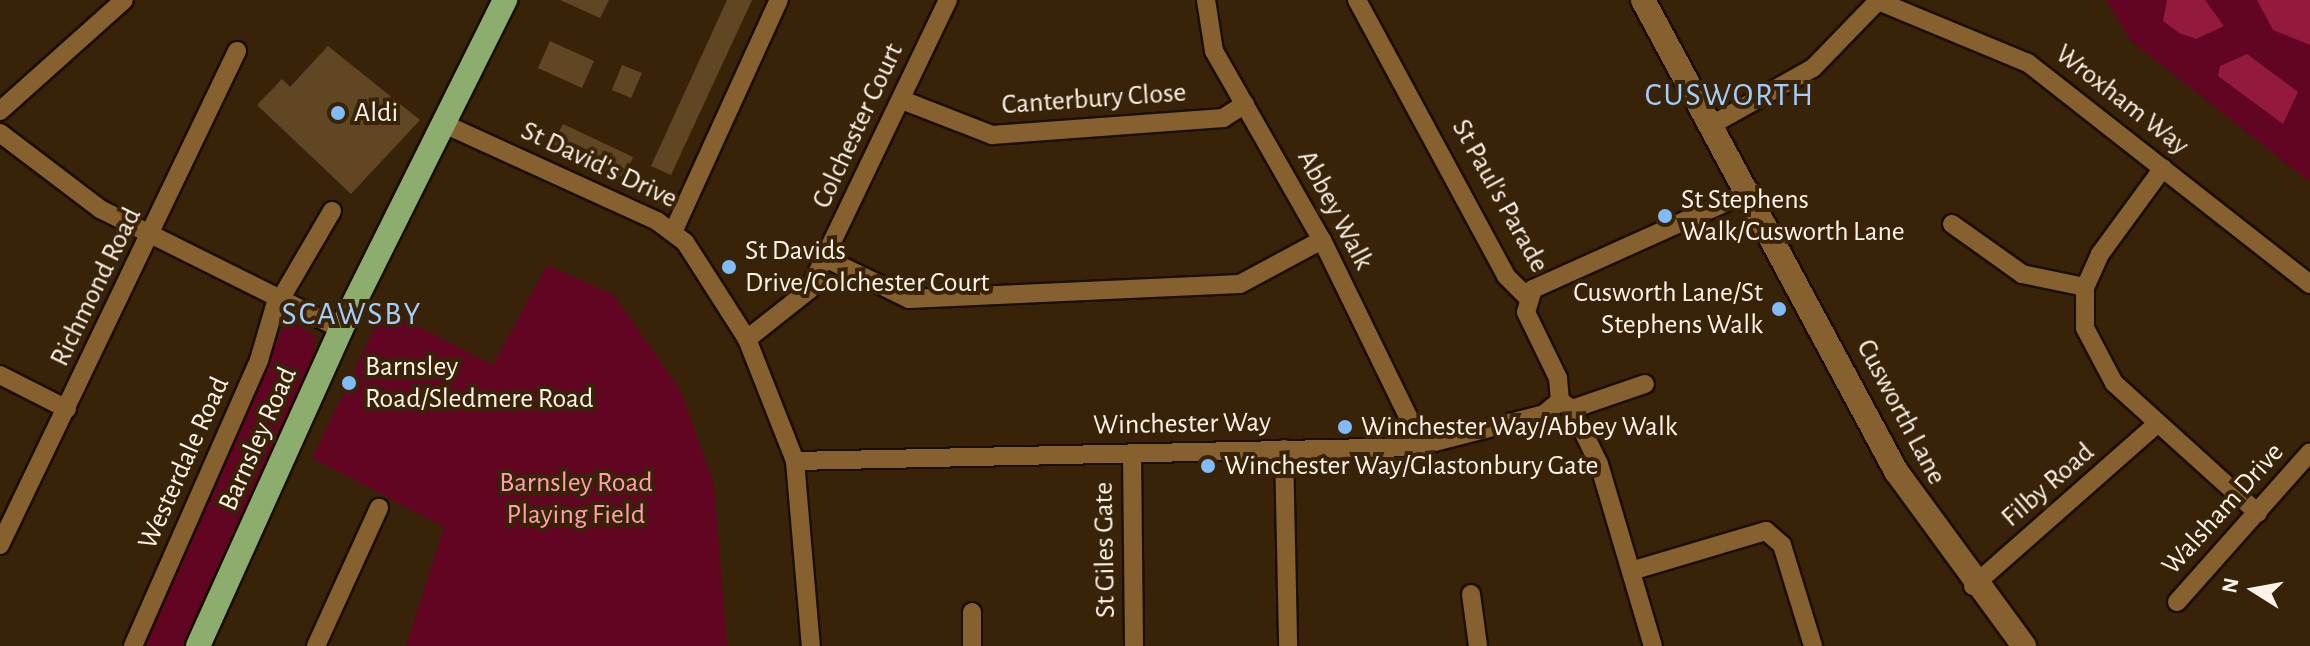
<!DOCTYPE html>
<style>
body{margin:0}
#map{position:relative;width:2310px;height:646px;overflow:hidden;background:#382309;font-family:"Alegreya Sans",sans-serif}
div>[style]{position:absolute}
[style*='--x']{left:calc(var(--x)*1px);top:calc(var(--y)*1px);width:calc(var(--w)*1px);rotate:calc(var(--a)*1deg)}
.green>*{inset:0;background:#610523}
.forest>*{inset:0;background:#93193d}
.building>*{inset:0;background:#614623}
.roads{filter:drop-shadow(2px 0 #1a0e02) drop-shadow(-2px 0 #1a0e02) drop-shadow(0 2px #1a0e02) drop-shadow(0 -2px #1a0e02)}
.street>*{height:18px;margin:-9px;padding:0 9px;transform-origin:9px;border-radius:9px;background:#87602f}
.secondary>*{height:24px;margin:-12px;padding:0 12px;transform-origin:12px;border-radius:12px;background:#87602f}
.highway>*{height:24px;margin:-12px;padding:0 12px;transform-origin:12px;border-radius:12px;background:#8dad6e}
.dots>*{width:22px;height:22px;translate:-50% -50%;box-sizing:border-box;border:4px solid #382309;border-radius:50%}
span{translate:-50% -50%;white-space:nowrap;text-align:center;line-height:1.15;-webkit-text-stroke:8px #382309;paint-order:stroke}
.street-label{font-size:28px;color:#fdf3e9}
.poi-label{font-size:28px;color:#fdf3e9}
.left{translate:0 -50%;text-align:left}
.right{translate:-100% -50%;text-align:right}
.park-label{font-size:28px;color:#fda0ad}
.quarter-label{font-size:32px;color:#a3cefc;letter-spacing:2px}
.north{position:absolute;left:2214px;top:550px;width:80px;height:80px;-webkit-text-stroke:6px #382309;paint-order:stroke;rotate:281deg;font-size:22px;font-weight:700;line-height:32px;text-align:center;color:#fdf3e9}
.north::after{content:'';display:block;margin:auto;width:28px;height:36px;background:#fdf3e9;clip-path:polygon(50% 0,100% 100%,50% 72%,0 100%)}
</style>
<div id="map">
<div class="green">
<i style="clip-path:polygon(2106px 0,2310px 0,2310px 182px,2131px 41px)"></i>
<i style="clip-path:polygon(547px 265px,614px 295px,681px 391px,714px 485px,727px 646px,406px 646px,444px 527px,312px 458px,384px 309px,493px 365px)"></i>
<i style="clip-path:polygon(287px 318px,315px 336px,314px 355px,186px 646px,140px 646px)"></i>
</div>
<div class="forest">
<i style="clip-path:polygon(2167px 0,2205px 0,2224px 26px,2196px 39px,2179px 33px,2163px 21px)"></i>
<i style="clip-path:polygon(2257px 0,2310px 0,2310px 45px,2273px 30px)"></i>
<i style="clip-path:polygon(2247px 54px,2298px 92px,2283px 124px,2218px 76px,2220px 66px)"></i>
</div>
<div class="building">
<i style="clip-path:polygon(560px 0,609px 0,600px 18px)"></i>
<i style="clip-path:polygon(727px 0,752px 0,671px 175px,651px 166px)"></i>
<i style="clip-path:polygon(550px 41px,594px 61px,582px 88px,538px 68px)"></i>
<i style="clip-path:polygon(328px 46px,420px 120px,351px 194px,257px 105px,282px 79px,290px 87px)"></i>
<i style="clip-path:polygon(622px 65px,642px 73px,631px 98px,612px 90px)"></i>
<i style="clip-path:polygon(563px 124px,633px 157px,624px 178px,553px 144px)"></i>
</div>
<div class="roads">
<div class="street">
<i style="--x:1206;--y:0;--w:52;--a:81.1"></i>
<i style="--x:1214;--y:51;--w:218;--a:60.3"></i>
<i style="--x:1322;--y:240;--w:198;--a:64"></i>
<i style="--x:1409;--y:418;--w:30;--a:78"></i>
<i style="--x:1357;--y:0;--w:314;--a:61.6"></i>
<i style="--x:1506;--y:276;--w:30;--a:45"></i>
<i style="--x:1878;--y:1;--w:162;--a:22.5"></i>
<i style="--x:2028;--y:63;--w:358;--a:38.1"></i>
<i style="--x:902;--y:100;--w:97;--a:21.3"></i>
<i style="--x:992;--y:135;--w:232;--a:-4.2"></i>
<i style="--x:1223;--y:118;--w:26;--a:-32"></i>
<i style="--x:0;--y:111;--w:166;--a:-41.8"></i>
<i style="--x:442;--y:123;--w:236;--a:24.5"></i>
<i style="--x:657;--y:221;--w:35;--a:37"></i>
<i style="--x:685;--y:242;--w:115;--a:57.4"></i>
<i style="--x:747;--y:339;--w:131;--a:68.5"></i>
<i style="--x:795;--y:461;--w:186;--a:85.1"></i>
<i style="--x:1715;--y:123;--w:112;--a:-29.3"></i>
<i style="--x:1813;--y:68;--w:95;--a:-45.9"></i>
<i style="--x:0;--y:133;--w:126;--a:37.2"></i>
<i style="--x:100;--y:209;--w:269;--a:26.5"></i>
<i style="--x:2163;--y:168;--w:107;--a:126.2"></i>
<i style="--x:2100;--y:254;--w:36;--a:114"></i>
<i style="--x:2085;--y:287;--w:41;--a:90"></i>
<i style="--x:2085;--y:328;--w:62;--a:62.2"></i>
<i style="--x:2114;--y:383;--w:194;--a:42.1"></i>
<i style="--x:1952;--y:224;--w:86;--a:35.5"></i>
<i style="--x:2022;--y:274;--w:64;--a:11.7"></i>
<i style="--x:674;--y:230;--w:253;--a:-65.5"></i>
<i style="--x:827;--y:259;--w:91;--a:26"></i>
<i style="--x:909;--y:299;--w:331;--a:-2.6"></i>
<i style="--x:1240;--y:284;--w:93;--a:-28.2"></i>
<i style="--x:280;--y:300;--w:103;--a:-59.7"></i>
<i style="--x:747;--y:339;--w:79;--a:-38.3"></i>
<i style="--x:809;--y:290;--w:322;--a:-64.4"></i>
<i style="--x:0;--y:375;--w:75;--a:26.9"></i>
<i style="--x:1560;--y:401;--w:23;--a:-95"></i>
<i style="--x:1558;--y:378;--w:73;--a:-115.9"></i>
<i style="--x:1526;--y:312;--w:24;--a:-73"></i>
<i style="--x:1533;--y:289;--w:239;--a:-24.2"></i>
<i style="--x:1560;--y:401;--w:14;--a:34"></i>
<i style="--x:1572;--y:409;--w:61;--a:63.9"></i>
<i style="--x:1599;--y:464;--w:190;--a:73.5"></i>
<i style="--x:1572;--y:409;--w:77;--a:-18.9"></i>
<i style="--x:1284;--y:449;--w:197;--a:88.8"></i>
<i style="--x:1132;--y:453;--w:193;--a:89.4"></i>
<i style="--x:795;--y:461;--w:620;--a:-1.29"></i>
<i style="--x:1415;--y:447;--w:133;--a:-14.3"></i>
<i style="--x:1544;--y:414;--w:21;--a:-39"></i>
<i style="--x:0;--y:545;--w:548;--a:-64.37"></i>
<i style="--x:1631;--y:571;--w:141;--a:-16.5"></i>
<i style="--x:1766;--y:531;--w:21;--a:41"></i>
<i style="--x:1782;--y:545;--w:106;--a:72.9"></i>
<i style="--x:1973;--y:586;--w:245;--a:-41.4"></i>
<i style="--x:1471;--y:594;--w:52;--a:82.3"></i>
<i style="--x:2177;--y:602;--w:200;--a:-48.4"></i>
<i style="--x:972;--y:612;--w:34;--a:90"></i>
<i style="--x:133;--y:646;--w:313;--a:-66.2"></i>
<i style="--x:259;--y:360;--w:64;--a:-73.6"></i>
<i style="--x:316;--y:646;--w:152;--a:-65.5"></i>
</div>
<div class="secondary">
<i style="--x:1643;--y:0;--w:535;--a:61.76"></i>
<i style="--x:1896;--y:471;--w:217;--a:53.8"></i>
</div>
<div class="highway">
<i style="--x:198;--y:646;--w:348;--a:-65.7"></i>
<i style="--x:341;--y:329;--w:368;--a:-63.5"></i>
</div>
</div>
<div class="dots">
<i style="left:338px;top:113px;background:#81bcfa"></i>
<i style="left:1665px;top:216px;background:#81bcfa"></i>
<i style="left:729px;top:267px;background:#81bcfa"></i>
<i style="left:1779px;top:309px;background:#81bcfa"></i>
<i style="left:349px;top:383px;background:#81bcfa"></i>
<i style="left:1345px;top:427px;background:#81bcfa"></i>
<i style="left:1208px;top:466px;background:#81bcfa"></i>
</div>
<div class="street-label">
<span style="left:1094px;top:99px;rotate:-4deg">Canterbury Close</span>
<span style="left:2122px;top:100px;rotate:38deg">Wroxham Way</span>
<span style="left:858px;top:126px;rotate:-65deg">Colchester Court</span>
<span style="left:599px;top:165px;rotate:25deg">St David's Drive</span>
<span style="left:1500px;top:196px;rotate:61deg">St Paul's Parade</span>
<span style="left:1335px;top:210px;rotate:62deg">Abbey Walk</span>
<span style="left:96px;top:287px;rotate:-64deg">Richmond Road</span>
<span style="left:1901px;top:412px;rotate:62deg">Cusworth Lane</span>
<span style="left:1182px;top:424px;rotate:-1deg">Winchester Way</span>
<span style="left:258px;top:439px;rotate:-66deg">Barnsley Road</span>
<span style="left:184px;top:463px;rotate:-66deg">Westerdale Road</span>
<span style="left:2048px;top:485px;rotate:-41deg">Filby Road</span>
<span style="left:2223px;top:509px;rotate:-48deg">Walsham Drive</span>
<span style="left:1105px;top:550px;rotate:-91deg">St Giles Gate</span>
</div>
<div class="poi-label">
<span class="left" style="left:354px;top:113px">Aldi</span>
<span class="left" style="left:1681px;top:216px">St Stephens<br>Walk/Cusworth Lane</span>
<span class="left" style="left:745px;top:267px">St Davids<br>Drive/Colchester Court</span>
<span class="right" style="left:1763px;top:309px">Cusworth Lane/St<br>Stephens Walk</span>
<span class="left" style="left:365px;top:383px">Barnsley<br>Road/Sledmere Road</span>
<span class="left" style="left:1361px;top:427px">Winchester Way/Abbey Walk</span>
<span class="left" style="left:1224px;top:466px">Winchester Way/Glastonbury Gate</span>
</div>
<div class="park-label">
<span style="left:576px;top:499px">Barnsley Road<br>Playing Field</span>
</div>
<div class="quarter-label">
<span style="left:1730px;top:95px">CUSWORTH</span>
<span style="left:352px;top:314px">SCAWSBY</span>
</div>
<div class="north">N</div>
</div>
